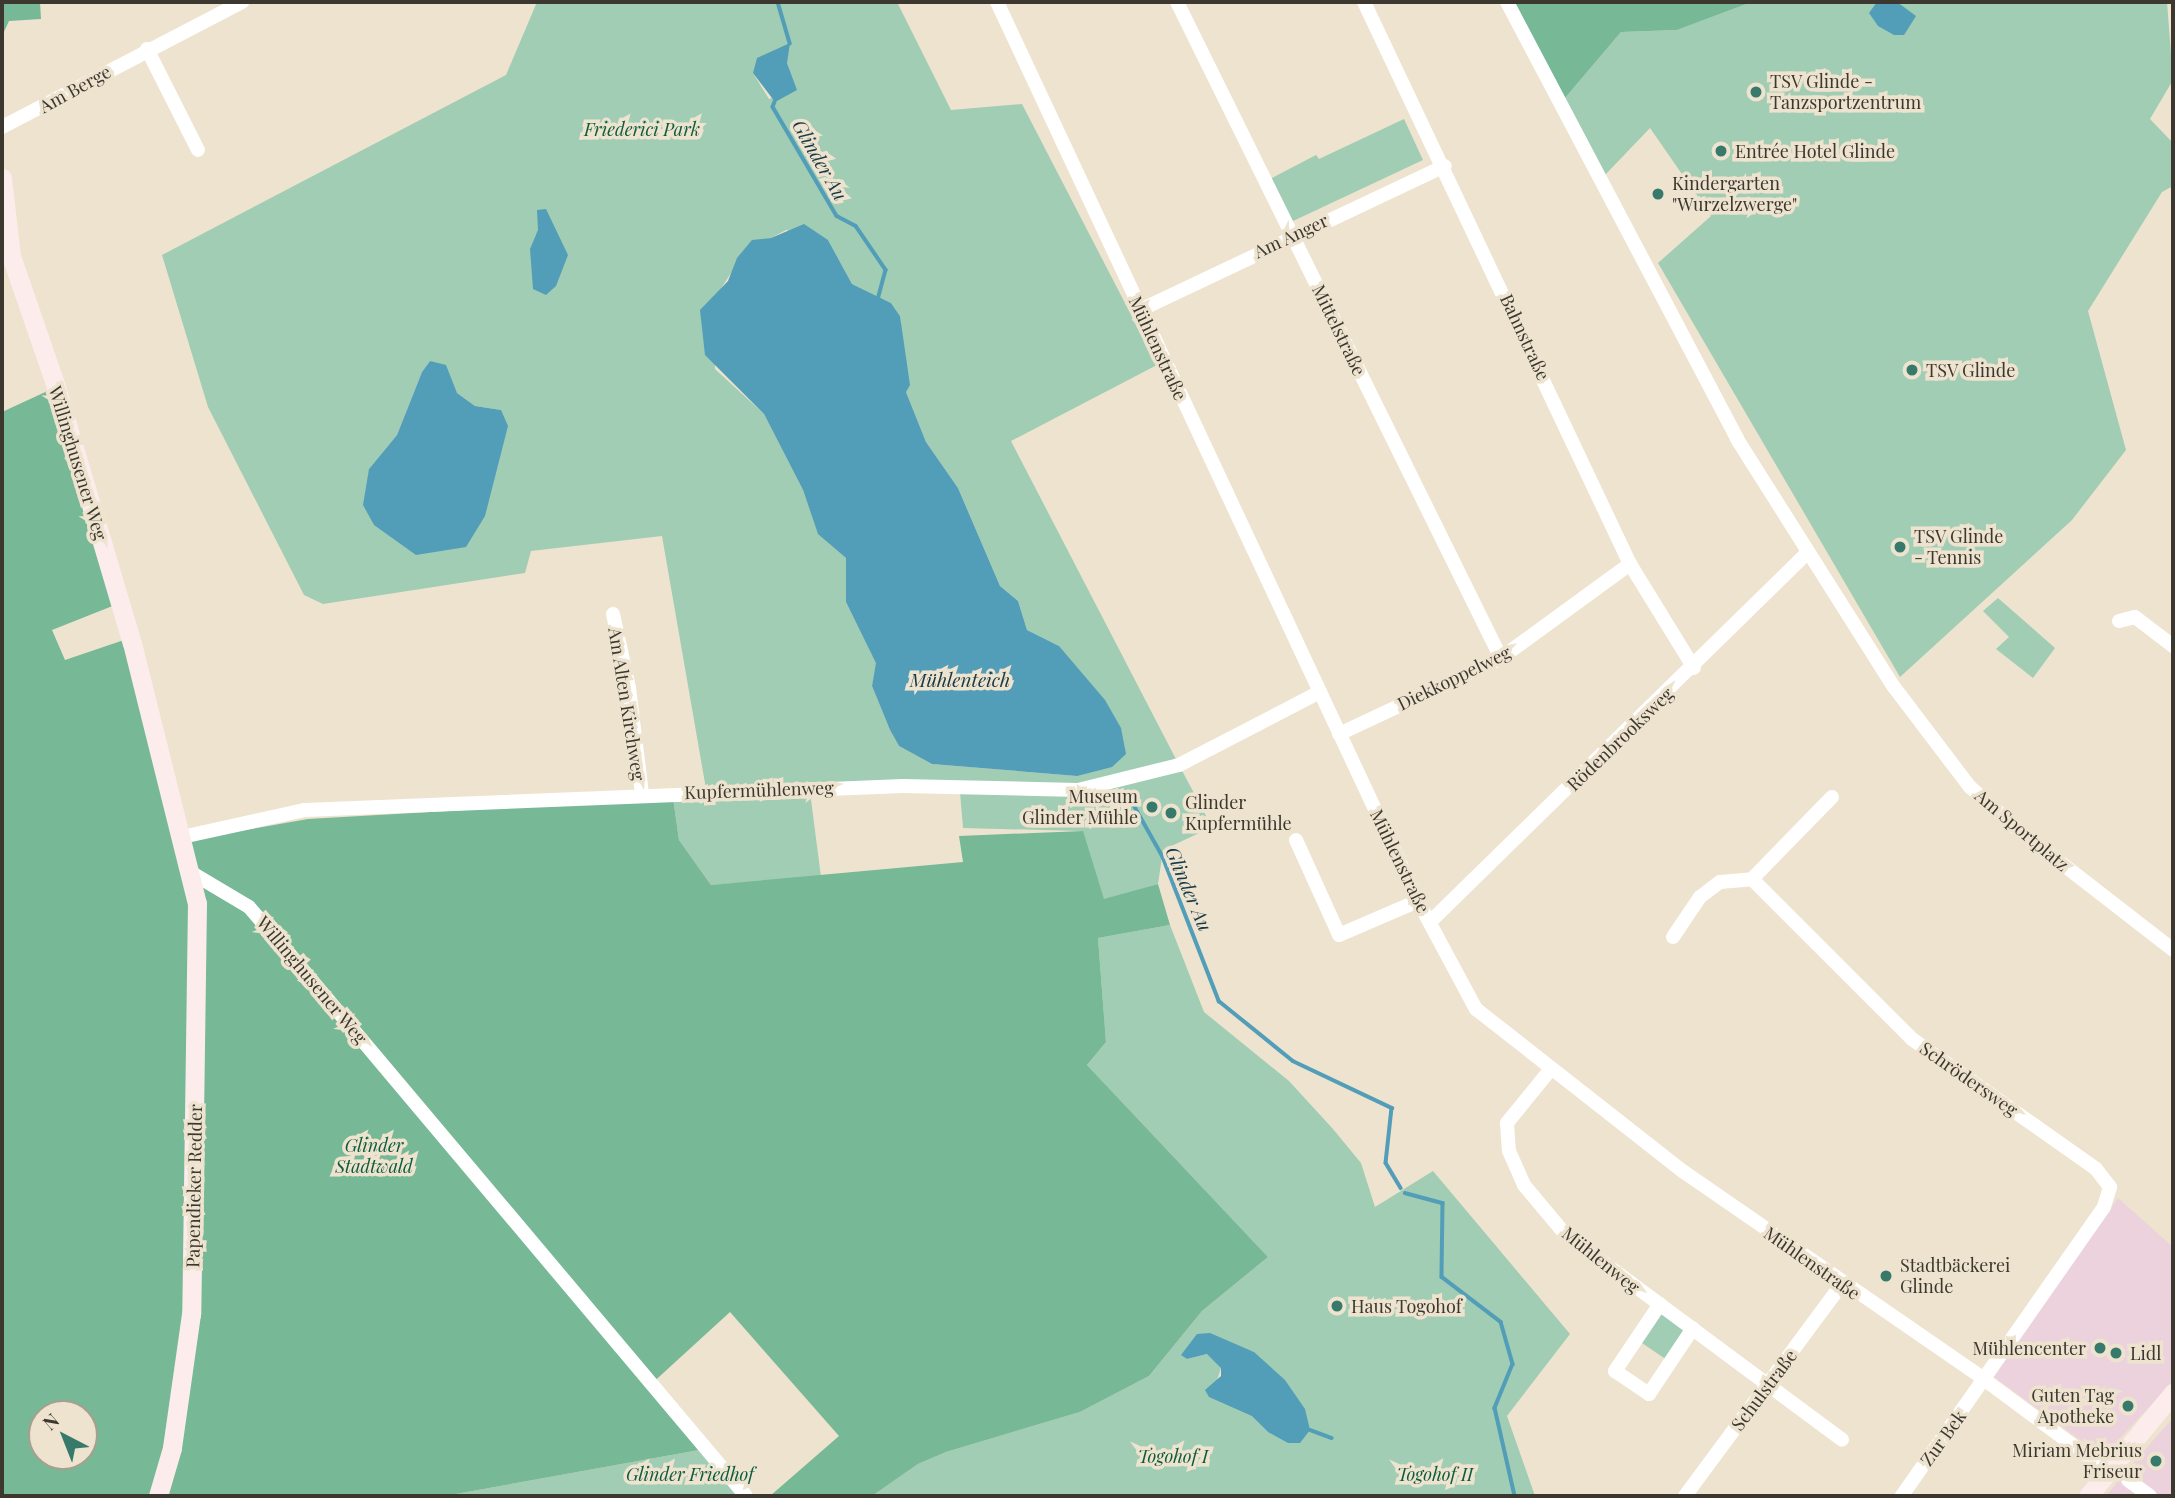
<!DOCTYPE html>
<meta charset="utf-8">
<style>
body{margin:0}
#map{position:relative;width:2175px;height:1498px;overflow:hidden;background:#eee3cf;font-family:"Playfair Display",serif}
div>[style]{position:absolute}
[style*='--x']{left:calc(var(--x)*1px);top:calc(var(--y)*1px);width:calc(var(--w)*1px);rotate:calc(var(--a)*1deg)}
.commercial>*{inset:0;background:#ebd2dc}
.green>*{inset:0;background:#a0cdb4}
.forest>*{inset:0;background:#77b896}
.water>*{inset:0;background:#529db8}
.stream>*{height:3.5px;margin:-1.75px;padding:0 1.75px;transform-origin:1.75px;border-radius:1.75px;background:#529db8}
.street>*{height:14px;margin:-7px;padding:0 7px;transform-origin:7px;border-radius:7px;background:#fff}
.secondary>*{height:19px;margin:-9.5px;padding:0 9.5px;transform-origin:9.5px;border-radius:9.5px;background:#fcedec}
.dots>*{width:19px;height:19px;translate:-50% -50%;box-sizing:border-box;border:4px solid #eee3cf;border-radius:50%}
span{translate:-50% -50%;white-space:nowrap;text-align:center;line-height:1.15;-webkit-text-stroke:7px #eee3cf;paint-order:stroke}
.poi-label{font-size:18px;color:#3c3830}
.left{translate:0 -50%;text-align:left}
.right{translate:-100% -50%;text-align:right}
.street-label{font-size:18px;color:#3c3830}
.park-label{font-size:18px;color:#0b5d3d;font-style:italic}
.water-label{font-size:19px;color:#173a46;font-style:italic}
.frame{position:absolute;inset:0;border:4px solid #3c3830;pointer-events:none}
.north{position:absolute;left:28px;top:1400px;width:70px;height:70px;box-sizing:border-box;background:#eee3cf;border:2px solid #a79f8f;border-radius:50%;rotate:318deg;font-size:19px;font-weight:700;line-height:28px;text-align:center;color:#3c3830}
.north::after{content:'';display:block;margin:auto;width:24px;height:32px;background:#377a6c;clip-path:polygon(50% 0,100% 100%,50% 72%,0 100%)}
</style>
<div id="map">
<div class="commercial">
<i style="clip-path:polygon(2118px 1198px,2173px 1247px,2173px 1381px,2116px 1443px,2090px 1447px,1994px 1377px)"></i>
<i style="clip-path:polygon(2173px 1418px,2173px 1496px,2106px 1496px,2133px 1463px)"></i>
</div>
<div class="green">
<i style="clip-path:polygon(evenodd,537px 2px,897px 2px,951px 110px,1022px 104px,1157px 365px,1011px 441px,1178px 763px,1077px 787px,706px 789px,662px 536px,531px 551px,525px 573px,323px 604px,304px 595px,208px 407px,162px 255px,506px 75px,537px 2px,787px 63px,796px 90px,769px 99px,753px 73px,787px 63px,537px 2px,786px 230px,828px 240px,852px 284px,891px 303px,900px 316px,906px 392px,926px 442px,958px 488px,1000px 586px,1018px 601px,1027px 630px,1059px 646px,1077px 776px,932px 764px,899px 746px,890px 730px,872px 686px,877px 663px,846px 602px,846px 558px,818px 533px,803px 490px,764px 414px,715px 369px,716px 296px,752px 241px,771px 238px,786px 230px,537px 2px,430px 361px,457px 393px,475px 406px,501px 410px,369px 469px,397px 435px,422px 372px,430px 361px)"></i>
<i style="clip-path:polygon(1752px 2px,2167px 2px,2173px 80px,2150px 119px,2173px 143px,2173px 186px,2162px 192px,2088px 311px,2126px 450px,2072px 520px,1900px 677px,1658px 263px,1711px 216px,1650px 128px,1605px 175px,1565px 98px,1621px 32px,1677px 30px)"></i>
<i style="clip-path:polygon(1404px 119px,1423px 160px,1291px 222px,1270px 179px,1316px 155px,1319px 159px)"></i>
<i style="clip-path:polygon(1998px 598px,2055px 648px,2033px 678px,1996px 649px,2009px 637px,1983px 611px)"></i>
<i style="clip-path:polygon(1179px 765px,1212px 827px,1163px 850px,1158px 884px,1104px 900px,1082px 831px,963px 828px,960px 792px,1078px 790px)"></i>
<i style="clip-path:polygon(810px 792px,821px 877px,711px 885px,679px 840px,673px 798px)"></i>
<i style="clip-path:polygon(evenodd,1170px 925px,1204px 1012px,1289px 1081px,1333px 1129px,1361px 1163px,1375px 1207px,1433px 1171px,1570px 1334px,1507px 1416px,1535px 1496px,872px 1496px,918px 1464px,946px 1452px,1080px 1412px,1149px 1376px,1202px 1311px,1268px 1257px,1087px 1065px,1106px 1042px,1098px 938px,1170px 925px,1233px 1344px,1254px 1352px,1268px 1432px,1252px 1415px,1219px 1398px,1216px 1383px,1221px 1368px,1215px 1360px,1207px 1354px,1187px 1359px,1182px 1355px,1233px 1344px)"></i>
<i style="clip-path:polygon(1660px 1304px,1693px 1328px,1670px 1362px,1636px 1339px)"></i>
<i style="clip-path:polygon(699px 1450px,742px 1496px,445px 1496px)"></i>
</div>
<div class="forest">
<i style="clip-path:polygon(2px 2px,40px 2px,41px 19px,9px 21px,2px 36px)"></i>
<i style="clip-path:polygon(1514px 2px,1752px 2px,1677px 30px,1621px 32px,1565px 98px)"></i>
<i style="clip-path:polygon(evenodd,54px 388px,115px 605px,52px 630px,65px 660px,124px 640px,188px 840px,308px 819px,673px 798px,679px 840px,711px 885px,963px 862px,959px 836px,1083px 831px,1104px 899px,1158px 884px,1170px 925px,1098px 938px,1106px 1042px,1087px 1065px,1268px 1257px,1202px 1311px,1149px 1376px,1080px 1412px,946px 1452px,918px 1464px,872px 1496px,770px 1496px,839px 1436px,730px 1312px,648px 1387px,699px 1450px,445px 1496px,2px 1496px,2px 412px,54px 388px,42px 1414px,84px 1414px,84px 1456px,42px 1456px,42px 1414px)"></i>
</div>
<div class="water">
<i style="clip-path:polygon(1877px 2px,1897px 2px,1916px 16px,1904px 35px,1894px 35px,1878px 26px,1869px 13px)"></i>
<i style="clip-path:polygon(790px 43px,787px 63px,797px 90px,775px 102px,753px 73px,757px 58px)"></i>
<i style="clip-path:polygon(546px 209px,568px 255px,556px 286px,546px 295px,533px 289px,530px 249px,538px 230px,537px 210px)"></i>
<i style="clip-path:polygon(804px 224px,828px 240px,852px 284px,891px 303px,900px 316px,910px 385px,906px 392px,926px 442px,958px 488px,1000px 586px,1018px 601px,1027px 630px,1059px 646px,1105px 700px,1121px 728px,1126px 754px,1112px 767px,1077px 776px,932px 764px,899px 746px,890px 730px,872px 686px,876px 663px,846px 602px,846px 558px,818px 534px,803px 490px,764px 414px,705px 355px,700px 310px,728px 281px,737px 258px,752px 240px,771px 238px)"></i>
<i style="clip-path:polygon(430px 361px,446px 365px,457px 393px,475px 406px,501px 410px,508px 426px,485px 516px,466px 547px,416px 555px,374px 525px,363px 505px,369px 469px,397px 435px,422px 372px)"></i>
<i style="clip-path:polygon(1210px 1333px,1254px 1352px,1285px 1380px,1305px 1409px,1310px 1430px,1300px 1443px,1288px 1443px,1268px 1432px,1252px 1416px,1209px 1397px,1205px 1390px,1221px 1376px,1221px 1368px,1207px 1354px,1187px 1359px,1181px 1355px,1197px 1334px)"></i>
</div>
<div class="stream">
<i style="--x:778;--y:2;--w:43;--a:73.7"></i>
<i style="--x:775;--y:102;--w:5;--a:112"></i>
<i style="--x:773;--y:107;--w:126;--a:59.6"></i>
<i style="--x:837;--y:216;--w:21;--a:28"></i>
<i style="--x:856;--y:226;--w:53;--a:55.7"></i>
<i style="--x:886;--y:270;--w:28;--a:105"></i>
<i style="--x:1126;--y:791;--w:76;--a:60.7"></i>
<i style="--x:1163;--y:857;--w:155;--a:68.7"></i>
<i style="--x:1219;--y:1001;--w:95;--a:39"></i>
<i style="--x:1293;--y:1061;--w:110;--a:25.4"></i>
<i style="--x:1392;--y:1108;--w:55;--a:96.2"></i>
<i style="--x:1386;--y:1163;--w:29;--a:59"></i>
<i style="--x:1405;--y:1193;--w:39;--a:15"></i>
<i style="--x:1443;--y:1203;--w:74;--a:90.8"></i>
<i style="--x:1442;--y:1277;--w:74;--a:37.3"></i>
<i style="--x:1501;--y:1322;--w:44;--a:74.1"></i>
<i style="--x:1513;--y:1364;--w:48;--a:112.2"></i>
<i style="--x:1495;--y:1408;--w:90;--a:77.2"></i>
<i style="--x:1310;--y:1430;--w:23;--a:20"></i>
</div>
<div class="street">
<i style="--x:997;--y:2;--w:993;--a:64.91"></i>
<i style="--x:1418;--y:901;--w:123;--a:61.8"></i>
<i style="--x:1476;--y:1009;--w:264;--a:38.1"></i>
<i style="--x:1684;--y:1172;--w:366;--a:34.6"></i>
<i style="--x:1985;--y:1380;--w:151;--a:36.6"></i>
<i style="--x:1177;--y:2;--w:732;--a:63.72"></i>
<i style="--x:1364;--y:2;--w:622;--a:64.67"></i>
<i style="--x:1630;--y:564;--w:122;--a:58.4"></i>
<i style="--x:1507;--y:2;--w:494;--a:62.2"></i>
<i style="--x:1737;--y:439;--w:294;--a:57.7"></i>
<i style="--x:1894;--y:687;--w:126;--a:52.8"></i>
<i style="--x:1970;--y:787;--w:62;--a:41.7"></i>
<i style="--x:2016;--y:828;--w:199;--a:37.8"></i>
<i style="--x:147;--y:49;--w:113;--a:63.2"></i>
<i style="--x:2;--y:127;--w:271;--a:-27.5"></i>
<i style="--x:1140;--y:310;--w:337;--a:-25.3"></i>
<i style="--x:613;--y:614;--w:76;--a:77.8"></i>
<i style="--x:629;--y:688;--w:107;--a:83"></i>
<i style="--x:2119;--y:621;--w:16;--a:-14"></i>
<i style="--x:2135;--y:617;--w:48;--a:37.3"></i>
<i style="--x:1339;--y:734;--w:179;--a:-25.1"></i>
<i style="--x:1501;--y:658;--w:160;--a:-36.1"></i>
<i style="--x:1832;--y:797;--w:115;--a:134.3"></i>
<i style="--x:1752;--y:879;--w:226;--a:45"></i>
<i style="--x:1912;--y:1039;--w:225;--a:35.2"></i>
<i style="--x:2096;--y:1169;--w:23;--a:52"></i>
<i style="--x:2110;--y:1187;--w:21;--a:107"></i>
<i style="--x:2104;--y:1207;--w:353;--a:125"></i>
<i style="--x:182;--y:837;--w:126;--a:-12.4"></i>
<i style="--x:305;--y:810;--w:598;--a:-2.3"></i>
<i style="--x:903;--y:786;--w:175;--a:1.3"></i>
<i style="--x:1078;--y:790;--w:104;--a:-13.9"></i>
<i style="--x:1179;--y:765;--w:159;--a:-27.4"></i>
<i style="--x:1296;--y:840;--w:104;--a:65.6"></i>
<i style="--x:1339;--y:935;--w:86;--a:-23.3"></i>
<i style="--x:192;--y:873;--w:66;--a:30.8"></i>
<i style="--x:249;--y:907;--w:33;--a:49"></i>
<i style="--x:271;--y:932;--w:737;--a:49.9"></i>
<i style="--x:1430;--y:922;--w:526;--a:-44.38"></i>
<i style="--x:1673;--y:937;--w:48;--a:-56"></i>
<i style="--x:1700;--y:897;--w:25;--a:-37"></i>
<i style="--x:1720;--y:882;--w:32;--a:-5"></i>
<i style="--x:1550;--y:1070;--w:68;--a:129.1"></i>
<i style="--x:1507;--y:1123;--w:28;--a:86"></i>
<i style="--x:1509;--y:1151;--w:37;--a:66"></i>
<i style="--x:1524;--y:1185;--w:64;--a:50.1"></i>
<i style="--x:1565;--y:1234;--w:345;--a:36.6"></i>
<i style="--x:1660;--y:1304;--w:81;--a:123.9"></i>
<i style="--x:1615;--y:1371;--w:41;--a:34.1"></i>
<i style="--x:1649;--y:1394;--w:79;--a:-56.3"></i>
<i style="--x:2128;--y:1480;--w:27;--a:36"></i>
<i style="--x:1685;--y:1496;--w:264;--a:-53.5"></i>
</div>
<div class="secondary">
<i style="--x:2;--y:178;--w:79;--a:83.4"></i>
<i style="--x:11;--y:256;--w:139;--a:71"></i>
<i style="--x:56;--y:387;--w:267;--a:73.5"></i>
<i style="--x:132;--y:643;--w:268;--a:76"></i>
<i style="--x:197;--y:903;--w:411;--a:90.8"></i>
<i style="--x:191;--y:1314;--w:135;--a:98.1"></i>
<i style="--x:172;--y:1448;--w:50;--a:106.3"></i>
<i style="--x:2088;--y:1496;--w:134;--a:-50.5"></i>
</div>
<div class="dots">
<i style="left:1756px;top:92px;background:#377a6c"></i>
<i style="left:1721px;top:151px;background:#377a6c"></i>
<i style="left:1658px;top:194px;background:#377a6c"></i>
<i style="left:1912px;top:370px;background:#377a6c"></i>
<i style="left:1900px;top:547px;background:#377a6c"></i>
<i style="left:1152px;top:807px;background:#377a6c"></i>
<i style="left:1171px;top:813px;background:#377a6c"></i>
<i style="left:1886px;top:1276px;background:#377a6c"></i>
<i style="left:1337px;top:1306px;background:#377a6c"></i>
<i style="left:2100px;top:1348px;background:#377a6c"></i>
<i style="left:2116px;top:1353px;background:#377a6c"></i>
<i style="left:2128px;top:1406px;background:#377a6c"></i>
<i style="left:2156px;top:1461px;background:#377a6c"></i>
</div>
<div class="poi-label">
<span class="left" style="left:1770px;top:92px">TSV Glinde -<br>Tanzsportzentrum</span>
<span class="left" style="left:1735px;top:151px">Entrée Hotel Glinde</span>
<span class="left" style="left:1672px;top:194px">Kindergarten<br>"Wurzelzwerge"</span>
<span class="left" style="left:1926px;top:370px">TSV Glinde</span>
<span class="left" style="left:1914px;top:547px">TSV Glinde<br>- Tennis</span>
<span class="right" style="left:1138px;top:807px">Museum<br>Glinder Mühle</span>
<span class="left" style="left:1185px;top:813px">Glinder<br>Kupfermühle</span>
<span class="left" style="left:1900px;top:1276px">Stadtbäckerei<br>Glinde</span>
<span class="left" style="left:1351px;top:1306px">Haus Togohof</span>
<span class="right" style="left:2086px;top:1348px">Mühlencenter</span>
<span class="left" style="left:2130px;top:1353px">Lidl</span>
<span class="right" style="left:2114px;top:1406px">Guten Tag<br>Apotheke</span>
<span class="right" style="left:2142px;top:1461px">Miriam Mebrius<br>Friseur</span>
</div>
<div class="street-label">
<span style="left:75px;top:89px;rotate:-29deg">Am Berge</span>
<span style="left:1291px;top:236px;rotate:-25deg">Am Anger</span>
<span style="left:1339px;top:330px;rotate:64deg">Mittelstraße</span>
<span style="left:1525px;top:337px;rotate:65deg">Bahnstraße</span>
<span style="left:1158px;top:348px;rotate:65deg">Mühlenstraße</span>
<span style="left:78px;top:463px;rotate:73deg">Willinghusener Weg</span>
<span style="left:1454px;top:678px;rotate:-26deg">Diekkoppelweg</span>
<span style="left:627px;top:704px;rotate:81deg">Am Alten Kirchweg</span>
<span style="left:1620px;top:739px;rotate:-44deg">Rödenbrooksweg</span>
<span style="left:759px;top:790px;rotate:-2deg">Kupfermühlenweg</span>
<span style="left:2022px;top:830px;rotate:40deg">Am Sportplatz</span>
<span style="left:1400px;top:861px;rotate:64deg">Mühlenstraße</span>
<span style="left:312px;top:980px;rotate:50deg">Willinghusener Weg</span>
<span style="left:1969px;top:1079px;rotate:35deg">Schrödersweg</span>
<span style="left:194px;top:1186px;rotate:-89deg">Papendieker Redder</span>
<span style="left:1601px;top:1260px;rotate:39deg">Mühlenweg</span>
<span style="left:1812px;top:1263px;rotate:35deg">Mühlenstraße</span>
<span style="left:1764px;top:1390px;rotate:-53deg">Schulstraße</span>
<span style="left:1943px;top:1438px;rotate:-54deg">Zur Bek</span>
</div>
<div class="park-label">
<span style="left:642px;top:129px">Friederici Park</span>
<span style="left:374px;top:1156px">Glinder<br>Stadtwald</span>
<span style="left:1173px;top:1456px">Togohof I</span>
<span style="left:690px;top:1474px">Glinder Friedhof</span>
<span style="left:1435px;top:1474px">Togohof II</span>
</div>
<div class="water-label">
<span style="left:820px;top:160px;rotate:60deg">Glinder Au</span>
<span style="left:960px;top:680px">Mühlenteich</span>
<span style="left:1189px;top:889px;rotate:67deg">Glinder Au</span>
</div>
<div class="frame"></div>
<div class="north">N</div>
</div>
